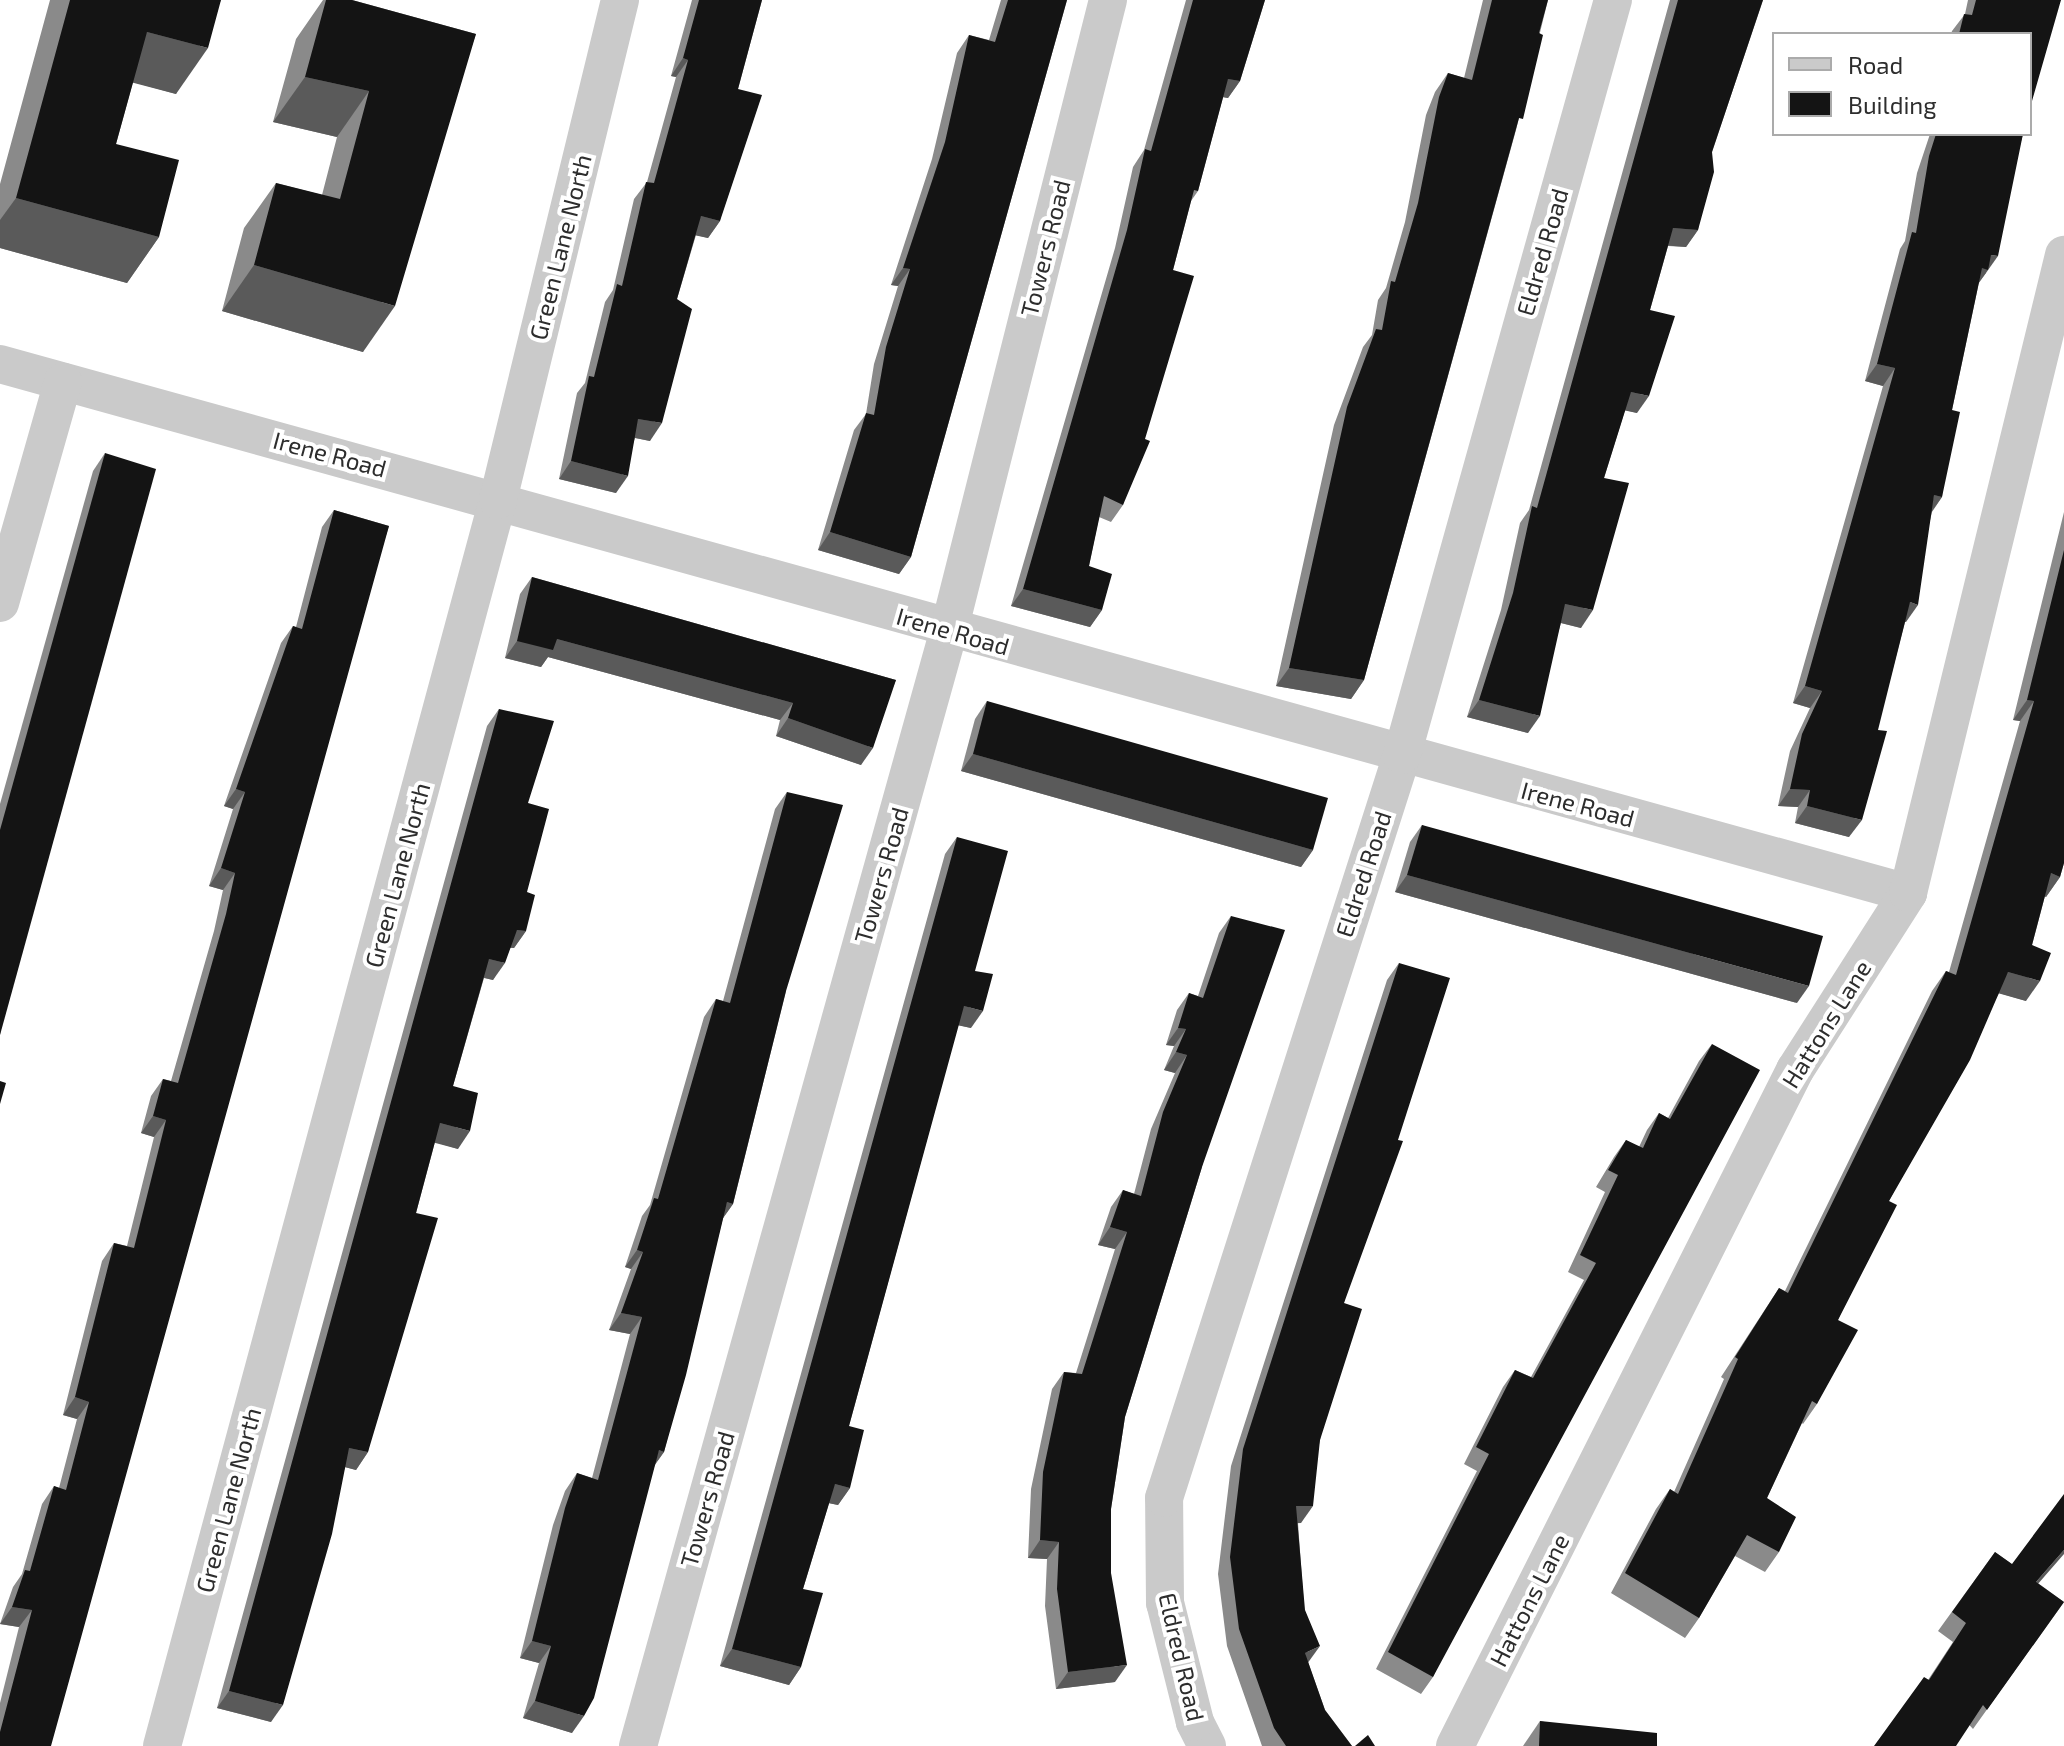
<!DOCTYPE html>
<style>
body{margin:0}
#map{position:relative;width:2064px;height:1746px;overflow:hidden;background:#fff;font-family:"Exo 2",sans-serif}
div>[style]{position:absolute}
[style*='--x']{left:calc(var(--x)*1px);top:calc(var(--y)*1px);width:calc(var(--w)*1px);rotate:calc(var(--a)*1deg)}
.minor>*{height:38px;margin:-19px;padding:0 19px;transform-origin:19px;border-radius:19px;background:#cacaca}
.wall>*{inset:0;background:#8a8a8a}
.shaded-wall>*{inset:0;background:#5a5a5a}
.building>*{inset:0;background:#141414}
span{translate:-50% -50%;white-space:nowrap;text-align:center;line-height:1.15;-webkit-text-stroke:8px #fff;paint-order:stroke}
.street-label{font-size:24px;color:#2d2d2d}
.legend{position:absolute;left:1772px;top:32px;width:260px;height:104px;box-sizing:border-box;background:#fff;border:2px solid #ababab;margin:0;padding:10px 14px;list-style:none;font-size:24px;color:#2d2d2d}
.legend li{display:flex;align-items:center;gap:16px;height:40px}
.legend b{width:40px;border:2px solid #ababab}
</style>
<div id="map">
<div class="minor">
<i style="--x:0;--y:364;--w:1980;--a:15.5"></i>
<i style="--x:0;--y:603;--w:230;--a:-74.1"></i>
<i style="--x:162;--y:1746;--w:1291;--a:-74.91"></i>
<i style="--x:498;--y:500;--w:515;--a:-76.29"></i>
<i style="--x:638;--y:1746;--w:1159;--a:-74.43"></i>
<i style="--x:949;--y:630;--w:650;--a:-75.84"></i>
<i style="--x:1207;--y:1746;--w:27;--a:-117"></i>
<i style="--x:1195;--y:1722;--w:123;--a:-104.1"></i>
<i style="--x:1165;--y:1603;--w:105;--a:-90.5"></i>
<i style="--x:1164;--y:1498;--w:780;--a:-72.24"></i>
<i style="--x:1402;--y:755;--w:784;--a:-74.39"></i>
<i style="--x:1455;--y:1746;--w:757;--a:-63.3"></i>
<i style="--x:1795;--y:1070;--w:210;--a:-57.4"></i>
<i style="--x:1908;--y:893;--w:657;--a:-76.26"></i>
</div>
<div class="wall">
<i style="clip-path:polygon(50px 0,221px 0,176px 94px,133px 82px,116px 144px,159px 237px,127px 283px,0 248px,0 184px)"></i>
<i style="clip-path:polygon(323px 0,352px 0,476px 34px,363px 352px,222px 311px,244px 228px,276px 183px,322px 195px,337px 137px,273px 122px,296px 39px)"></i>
<i style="clip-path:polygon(692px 0,762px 0,738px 89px,720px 221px,708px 238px,696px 235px,677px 299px,650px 441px,635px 438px,616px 493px,559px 479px,577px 393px,585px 383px,605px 302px,613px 290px,634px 199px,647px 182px,676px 77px,671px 76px)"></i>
<i style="clip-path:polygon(1001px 0,1067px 0,911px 557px,899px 574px,818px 550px,854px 430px,866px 414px,874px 364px,898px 286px,891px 285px,932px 159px,957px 53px,969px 35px,989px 40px)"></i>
<i style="clip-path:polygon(1186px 0,1265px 0,1240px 81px,1228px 98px,1223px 97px,1198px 191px,1191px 201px,1173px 270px,1123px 505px,1111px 522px,1099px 517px,1089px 566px,1102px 610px,1090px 627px,1011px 606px,1115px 248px,1133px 167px,1144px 150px)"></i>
<i style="clip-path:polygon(1483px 0,1548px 0,1516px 130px,1364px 680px,1351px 699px,1276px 686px,1334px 425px,1363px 347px,1372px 335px,1378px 300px,1386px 288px,1405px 222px,1426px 115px,1435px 92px,1448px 73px,1464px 78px)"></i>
<i style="clip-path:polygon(1670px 0,1763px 0,1712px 152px,1698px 230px,1686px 247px,1668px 246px,1650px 310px,1637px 413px,1625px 410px,1604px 478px,1581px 628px,1561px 623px,1528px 733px,1467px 717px,1501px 610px,1520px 523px,1529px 510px)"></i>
<i style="clip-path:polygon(1968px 0,2061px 0,2030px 34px,1951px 34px,1952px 31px,1965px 14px)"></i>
<i style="clip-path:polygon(1930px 134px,2023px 134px,1986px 273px,1979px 282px,1952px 410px,1942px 497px,1932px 512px,1906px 622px,1905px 622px,1849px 837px,1795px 823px,1798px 807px,1778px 806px,1790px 751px,1810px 708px,1793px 703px,1883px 386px,1865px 381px,1900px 249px,1905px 241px,1917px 173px)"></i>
<i style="clip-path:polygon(105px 453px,0 1035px,0 804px,93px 471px)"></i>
<i style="clip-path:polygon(334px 510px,389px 526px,0 1746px,0 1703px,19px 1627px,0 1624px,13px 1587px,22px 1574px,42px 1504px,54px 1486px,59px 1488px,77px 1419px,63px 1415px,102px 1261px,114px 1243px,127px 1246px,154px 1137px,141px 1133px,151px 1096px,163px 1079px,171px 1081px,214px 931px,223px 890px,209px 886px,233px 809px,224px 806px,281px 643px,293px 626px,296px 627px,322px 527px)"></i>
<i style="clip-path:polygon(2064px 512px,2064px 863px,2060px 877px,2046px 897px,2045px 896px,2032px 945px,2026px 1001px,1999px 993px,1889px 1201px,1838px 1320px,1817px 1404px,1803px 1424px,1802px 1423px,1767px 1498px,1779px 1552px,1765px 1572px,1735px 1556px,1699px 1618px,1685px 1638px,1611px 1593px,1656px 1509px,1670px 1489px,1674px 1492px,1724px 1379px,1721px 1377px,1779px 1288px,1785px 1291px,1932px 991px,1946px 971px,1949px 972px,2020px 721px,2013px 720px)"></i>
<i style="clip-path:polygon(532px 577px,896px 680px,861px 765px,776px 736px,780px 720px,548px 657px,541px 667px,505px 658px,520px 594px)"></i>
<i style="clip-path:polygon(987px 701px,1313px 850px,1301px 867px,961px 771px,975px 719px)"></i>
<i style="clip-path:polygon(499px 709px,528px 803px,526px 931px,514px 948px,510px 948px,493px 980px,484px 978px,453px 1086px,458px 1149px,435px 1142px,416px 1213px,368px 1452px,356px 1470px,345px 1467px,271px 1722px,217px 1708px,487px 726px)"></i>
<i style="clip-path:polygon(787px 792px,786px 991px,733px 1204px,723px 1218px,664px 1452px,655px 1464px,572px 1733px,523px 1718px,539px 1663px,520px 1658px,553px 1525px,565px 1491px,577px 1473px,592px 1478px,630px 1334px,609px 1330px,631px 1269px,625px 1267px,642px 1216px,650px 1205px,704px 1017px,716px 999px,723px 1001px,775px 809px)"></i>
<i style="clip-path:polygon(1422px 825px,1797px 1003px,1395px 892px,1410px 842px)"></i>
<i style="clip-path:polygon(957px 837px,971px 1028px,958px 1025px,849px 1426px,850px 1488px,838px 1505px,829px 1503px,803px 1589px,801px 1667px,789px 1685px,720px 1666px,945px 854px)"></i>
<i style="clip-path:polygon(1231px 916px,1202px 1167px,1125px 1417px,1111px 1509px,1111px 1573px,1115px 1682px,1056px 1689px,1045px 1606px,1047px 1559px,1028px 1558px,1031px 1489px,1052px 1389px,1064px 1372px,1076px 1373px,1115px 1249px,1098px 1245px,1111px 1207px,1123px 1190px,1134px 1194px,1151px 1129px,1175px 1073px,1164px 1070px,1174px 1046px,1166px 1045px,1177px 1010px,1189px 993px,1198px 996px,1219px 933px)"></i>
<i style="clip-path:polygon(1399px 963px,1344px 1303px,1320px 1440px,1301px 1523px,1298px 1523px,1308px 1662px,1325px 1710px,1352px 1746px,1262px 1746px,1227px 1646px,1218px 1574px,1231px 1466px,1387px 980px)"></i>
<i style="clip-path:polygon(1712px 1044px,1433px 1677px,1421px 1694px,1376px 1669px,1477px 1471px,1464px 1464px,1503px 1387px,1515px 1370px,1531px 1377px,1584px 1280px,1568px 1272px,1605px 1192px,1596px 1187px,1614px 1157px,1626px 1140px,1639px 1147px,1647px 1130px,1659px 1113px,1668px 1118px,1699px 1061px)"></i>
<i style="clip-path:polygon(1995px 1552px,2064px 1602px,1973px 1729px,1928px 1680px,1953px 1642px,1938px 1631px)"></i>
<i style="clip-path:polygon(1540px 1721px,1657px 1746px,1523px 1746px)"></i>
</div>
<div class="shaded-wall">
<i style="clip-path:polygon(147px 32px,208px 48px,176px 94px,115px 78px)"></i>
<i style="clip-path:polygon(683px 58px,688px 60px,676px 77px,671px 76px)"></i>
<i style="clip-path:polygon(305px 77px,369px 91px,337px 137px,273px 122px)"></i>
<i style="clip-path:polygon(1228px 79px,1240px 81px,1228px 98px,1216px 96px)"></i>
<i style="clip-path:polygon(16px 198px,159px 237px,127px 283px,0 248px,0 220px)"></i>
<i style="clip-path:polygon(701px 216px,720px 221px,708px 238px,689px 234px)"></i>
<i style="clip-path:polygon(1673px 228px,1698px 230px,1686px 247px,1661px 245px)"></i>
<i style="clip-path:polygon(1991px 255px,1998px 256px,1976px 287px,1970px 285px)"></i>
<i style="clip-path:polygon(254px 265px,395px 306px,363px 352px,222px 311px)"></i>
<i style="clip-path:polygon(903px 268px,910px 269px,898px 286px,891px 285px)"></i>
<i style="clip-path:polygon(1877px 364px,1895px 368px,1883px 386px,1865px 381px)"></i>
<i style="clip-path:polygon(1631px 392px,1649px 396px,1637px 413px,1618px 409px)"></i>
<i style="clip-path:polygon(638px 419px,662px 423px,650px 441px,626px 436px)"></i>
<i style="clip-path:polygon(571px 461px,628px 476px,616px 493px,559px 479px)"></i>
<i style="clip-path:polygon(1934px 495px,1942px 497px,1930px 514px)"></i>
<i style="clip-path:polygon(830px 532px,911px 557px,899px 574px,818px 550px)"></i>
<i style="clip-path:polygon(1023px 589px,1102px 610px,1090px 627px,1011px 606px)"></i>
<i style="clip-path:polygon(1910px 602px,1918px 605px,1906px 622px,1898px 620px)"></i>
<i style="clip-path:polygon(1565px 604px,1593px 610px,1581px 628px,1553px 621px)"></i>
<i style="clip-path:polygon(557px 639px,793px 703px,780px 720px,548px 657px,541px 667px,505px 658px,517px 641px)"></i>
<i style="clip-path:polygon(1289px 668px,1364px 680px,1351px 699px,1276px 686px)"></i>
<i style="clip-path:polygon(1805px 686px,1822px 691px,1810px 708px,1793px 703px)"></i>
<i style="clip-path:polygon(1479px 700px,1540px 716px,1528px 733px,1467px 717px)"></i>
<i style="clip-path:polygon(2027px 700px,2034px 701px,2020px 721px,2013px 720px)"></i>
<i style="clip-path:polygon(788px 718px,873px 748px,861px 765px,776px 736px)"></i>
<i style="clip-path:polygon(973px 754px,1313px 850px,1301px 867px,961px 771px)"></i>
<i style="clip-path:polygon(236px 789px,245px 792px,233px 809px,224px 806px)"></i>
<i style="clip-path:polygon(1790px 789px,1810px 790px,1798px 807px,1778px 806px)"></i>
<i style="clip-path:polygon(1807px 806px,1862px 820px,1849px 837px,1795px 823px)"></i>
<i style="clip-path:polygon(221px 868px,235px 873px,223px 890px,209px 886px)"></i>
<i style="clip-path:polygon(2051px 873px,2060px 877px,2046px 897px,2037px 893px)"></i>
<i style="clip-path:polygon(1407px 875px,1809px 986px,1797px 1003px,1395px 892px)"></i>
<i style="clip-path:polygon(517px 930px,526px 931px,514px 948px,505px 947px)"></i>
<i style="clip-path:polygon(489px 959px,505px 963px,493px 980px,477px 976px)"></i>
<i style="clip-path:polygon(2008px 972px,2040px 981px,2026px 1001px,1994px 992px)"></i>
<i style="clip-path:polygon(964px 1006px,983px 1011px,971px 1028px,952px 1024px)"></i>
<i style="clip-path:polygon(1178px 1028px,1186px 1029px,1174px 1046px,1166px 1045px)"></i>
<i style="clip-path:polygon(1176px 1052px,1187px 1055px,1175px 1073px,1164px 1070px)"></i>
<i style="clip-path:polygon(153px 1116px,166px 1120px,154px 1137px,141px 1133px)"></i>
<i style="clip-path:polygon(440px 1123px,470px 1131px,458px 1149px,428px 1141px)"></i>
<i style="clip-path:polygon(727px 1202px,733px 1204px,721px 1221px)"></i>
<i style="clip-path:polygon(1110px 1227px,1127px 1232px,1115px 1249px,1098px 1245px)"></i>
<i style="clip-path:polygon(637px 1250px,643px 1252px,631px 1269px,625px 1267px)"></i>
<i style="clip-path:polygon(621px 1313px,642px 1317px,630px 1334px,609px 1330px)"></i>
<i style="clip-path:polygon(75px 1397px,89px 1402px,77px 1419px,63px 1415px)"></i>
<i style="clip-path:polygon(349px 1448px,368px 1452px,356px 1470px,337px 1465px)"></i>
<i style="clip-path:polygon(659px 1450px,664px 1452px,652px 1469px)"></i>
<i style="clip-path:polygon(835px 1484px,850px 1488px,838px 1505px,823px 1502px)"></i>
<i style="clip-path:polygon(1296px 1506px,1313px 1506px,1301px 1523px,1284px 1524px)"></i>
<i style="clip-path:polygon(1040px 1540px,1059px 1542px,1047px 1559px,1028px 1558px)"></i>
<i style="clip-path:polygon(2064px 1550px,2064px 1554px,2023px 1601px,2036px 1582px)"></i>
<i style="clip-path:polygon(12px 1607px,32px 1610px,19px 1627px,0 1624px)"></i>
<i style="clip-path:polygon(532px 1641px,551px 1646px,539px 1663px,520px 1658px)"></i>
<i style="clip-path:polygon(1320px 1646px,1307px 1664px,1305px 1653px)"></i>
<i style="clip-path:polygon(732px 1649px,801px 1667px,789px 1685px,720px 1666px)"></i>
<i style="clip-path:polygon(1127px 1665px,1115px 1682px,1056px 1689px,1068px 1672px)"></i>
<i style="clip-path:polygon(229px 1691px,283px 1705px,271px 1722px,217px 1708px)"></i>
<i style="clip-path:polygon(535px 1701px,584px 1716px,572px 1733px,523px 1718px)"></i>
</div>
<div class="building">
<i style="clip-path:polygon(70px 0,221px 0,208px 48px,147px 32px,116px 144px,179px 160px,159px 237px,16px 198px)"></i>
<i style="clip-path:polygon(326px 0,352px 0,476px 34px,395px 306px,254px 265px,276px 183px,340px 199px,369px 91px,305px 77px)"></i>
<i style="clip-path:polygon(699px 0,762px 0,738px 89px,762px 95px,720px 221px,701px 216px,677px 299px,692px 309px,662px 423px,638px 419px,628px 476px,571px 461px,589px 376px,594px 377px,617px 284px,622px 286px,646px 182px,654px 183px,688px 60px,683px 58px)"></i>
<i style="clip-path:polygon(1008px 0,1067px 0,911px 557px,830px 532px,866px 413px,874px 415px,886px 347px,910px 269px,903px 268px,945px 142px,969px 35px,995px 42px)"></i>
<i style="clip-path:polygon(1193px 0,1265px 0,1240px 81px,1228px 79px,1198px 191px,1194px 190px,1173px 270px,1194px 276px,1145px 439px,1150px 441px,1123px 505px,1104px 496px,1089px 566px,1112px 574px,1102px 610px,1023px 589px,1127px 230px,1145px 149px,1151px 151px)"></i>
<i style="clip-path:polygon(1492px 0,1548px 0,1539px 33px,1543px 35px,1523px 119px,1519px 118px,1364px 680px,1289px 668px,1347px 407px,1376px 329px,1382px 330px,1391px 281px,1395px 282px,1418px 203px,1439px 97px,1448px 73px,1472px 80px)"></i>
<i style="clip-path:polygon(1678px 0,1763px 0,1712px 152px,1714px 172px,1698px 230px,1673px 228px,1650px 310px,1675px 316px,1649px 396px,1631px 392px,1604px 478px,1629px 483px,1593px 610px,1565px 604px,1540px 716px,1479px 700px,1513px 593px,1532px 506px,1537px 508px)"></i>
<i style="clip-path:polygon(1976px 0,2061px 0,2030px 108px,2030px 34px,1959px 34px,1964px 14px,1972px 15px)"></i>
<i style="clip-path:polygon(1936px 134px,2023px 134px,1998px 256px,1991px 255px,1988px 270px,1982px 268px,1952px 410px,1960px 412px,1942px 497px,1934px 495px,1918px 605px,1910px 602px,1878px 730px,1887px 731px,1862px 820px,1807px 806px,1810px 790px,1790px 789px,1802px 734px,1822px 691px,1805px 686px,1895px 368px,1877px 364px,1912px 232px,1916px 233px,1929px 156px)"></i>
<i style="clip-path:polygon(105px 453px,156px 469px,0 1035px,0 830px)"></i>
<i style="clip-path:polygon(334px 510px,389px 526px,51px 1746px,0 1746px,0 1732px,32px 1610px,12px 1607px,25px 1570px,30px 1571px,54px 1486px,66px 1490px,89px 1402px,75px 1397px,114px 1243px,134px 1248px,166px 1120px,153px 1116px,163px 1079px,178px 1083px,226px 914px,235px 873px,221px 868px,245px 792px,236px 789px,293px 626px,302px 629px)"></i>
<i style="clip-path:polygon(2064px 550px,2064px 863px,2060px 877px,2051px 873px,2032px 945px,2051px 953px,2040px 981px,2008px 972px,1970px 1060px,1889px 1201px,1897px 1205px,1838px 1320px,1858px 1330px,1817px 1404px,1812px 1401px,1767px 1498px,1796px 1517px,1779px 1552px,1747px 1535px,1699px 1618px,1625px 1573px,1670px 1489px,1678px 1494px,1738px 1359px,1735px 1357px,1779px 1288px,1788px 1293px,1946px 971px,1956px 975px,2034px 701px,2027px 700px)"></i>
<i style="clip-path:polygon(532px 577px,896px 680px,873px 748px,788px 718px,793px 703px,557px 639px,553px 650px,517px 641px)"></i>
<i style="clip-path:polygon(987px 701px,1328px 798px,1313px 850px,973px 754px)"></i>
<i style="clip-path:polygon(499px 709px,554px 721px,528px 803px,549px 809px,527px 892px,535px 895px,526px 931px,517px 930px,505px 963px,489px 959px,453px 1086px,478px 1093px,470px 1131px,440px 1123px,416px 1213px,438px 1218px,368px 1452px,349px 1448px,332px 1534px,283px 1705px,229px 1691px)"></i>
<i style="clip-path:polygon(787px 792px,843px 805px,786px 991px,733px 1204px,727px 1202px,686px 1375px,664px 1452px,659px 1450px,594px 1698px,584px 1716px,535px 1701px,551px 1646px,532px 1641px,565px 1508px,577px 1473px,598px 1480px,642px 1317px,621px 1313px,643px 1252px,637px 1250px,654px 1198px,658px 1199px,716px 999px,730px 1003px)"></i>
<i style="clip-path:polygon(1422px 825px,1823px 936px,1809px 986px,1407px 875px)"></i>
<i style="clip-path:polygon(957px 837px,1008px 851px,975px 971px,993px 974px,983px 1011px,964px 1006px,849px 1426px,864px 1430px,850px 1488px,835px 1484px,803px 1589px,823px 1593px,801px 1667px,732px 1649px)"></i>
<i style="clip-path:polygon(1231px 916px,1285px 930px,1202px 1167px,1125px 1417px,1111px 1509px,1111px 1573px,1127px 1665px,1068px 1672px,1057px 1589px,1059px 1542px,1040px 1540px,1043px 1472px,1064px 1372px,1082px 1374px,1127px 1232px,1110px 1227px,1123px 1190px,1141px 1196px,1163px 1112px,1187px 1055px,1176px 1052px,1186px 1029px,1178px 1028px,1189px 993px,1203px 998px)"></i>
<i style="clip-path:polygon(1399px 963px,1450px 978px,1398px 1140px,1403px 1141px,1344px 1303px,1362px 1309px,1320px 1440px,1313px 1506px,1296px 1506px,1305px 1610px,1320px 1646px,1305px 1653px,1325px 1710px,1352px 1746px,1286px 1746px,1274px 1728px,1239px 1629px,1230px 1557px,1243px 1449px)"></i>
<i style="clip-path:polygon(1712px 1044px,1760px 1070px,1433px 1677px,1388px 1652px,1489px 1454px,1476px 1447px,1515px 1370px,1533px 1378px,1596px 1263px,1580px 1255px,1618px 1175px,1608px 1170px,1626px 1140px,1643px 1148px,1659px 1113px,1670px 1119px)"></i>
<i style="clip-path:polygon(0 1081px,6px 1083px,0 1104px)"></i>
<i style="clip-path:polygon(2064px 1494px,2064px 1550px,2036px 1582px,2064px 1602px,1987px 1710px,1983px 1705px,1956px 1746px,1874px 1746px,1924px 1677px,1929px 1680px,1966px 1623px,1952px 1612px,1995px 1552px,2012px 1564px)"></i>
<i style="clip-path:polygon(1540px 1721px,1657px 1733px,1657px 1746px,1539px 1746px)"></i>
<i style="clip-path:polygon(1368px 1735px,1375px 1746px,1355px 1746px)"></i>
</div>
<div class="street-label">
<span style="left:560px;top:247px;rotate:-76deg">Green Lane North</span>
<span style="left:1045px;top:248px;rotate:-76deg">Towers Road</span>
<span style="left:1542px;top:252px;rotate:-74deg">Eldred Road</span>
<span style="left:330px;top:454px;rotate:15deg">Irene Road</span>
<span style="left:953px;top:631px;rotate:16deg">Irene Road</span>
<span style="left:1578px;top:804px;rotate:15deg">Irene Road</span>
<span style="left:1363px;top:874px;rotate:-72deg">Eldred Road</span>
<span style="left:397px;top:875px;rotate:-75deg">Green Lane North</span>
<span style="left:881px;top:875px;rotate:-74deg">Towers Road</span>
<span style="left:1826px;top:1024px;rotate:-58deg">Hattons Lane</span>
<span style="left:707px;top:1499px;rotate:-74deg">Towers Road</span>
<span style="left:228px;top:1500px;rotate:-75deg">Green Lane North</span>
<span style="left:1529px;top:1600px;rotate:-63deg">Hattons Lane</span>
<span style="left:1182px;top:1657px;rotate:77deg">Eldred Road</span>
</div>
<ul class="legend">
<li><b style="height:10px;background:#cacaca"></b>Road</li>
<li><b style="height:22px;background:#141414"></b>Building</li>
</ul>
</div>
